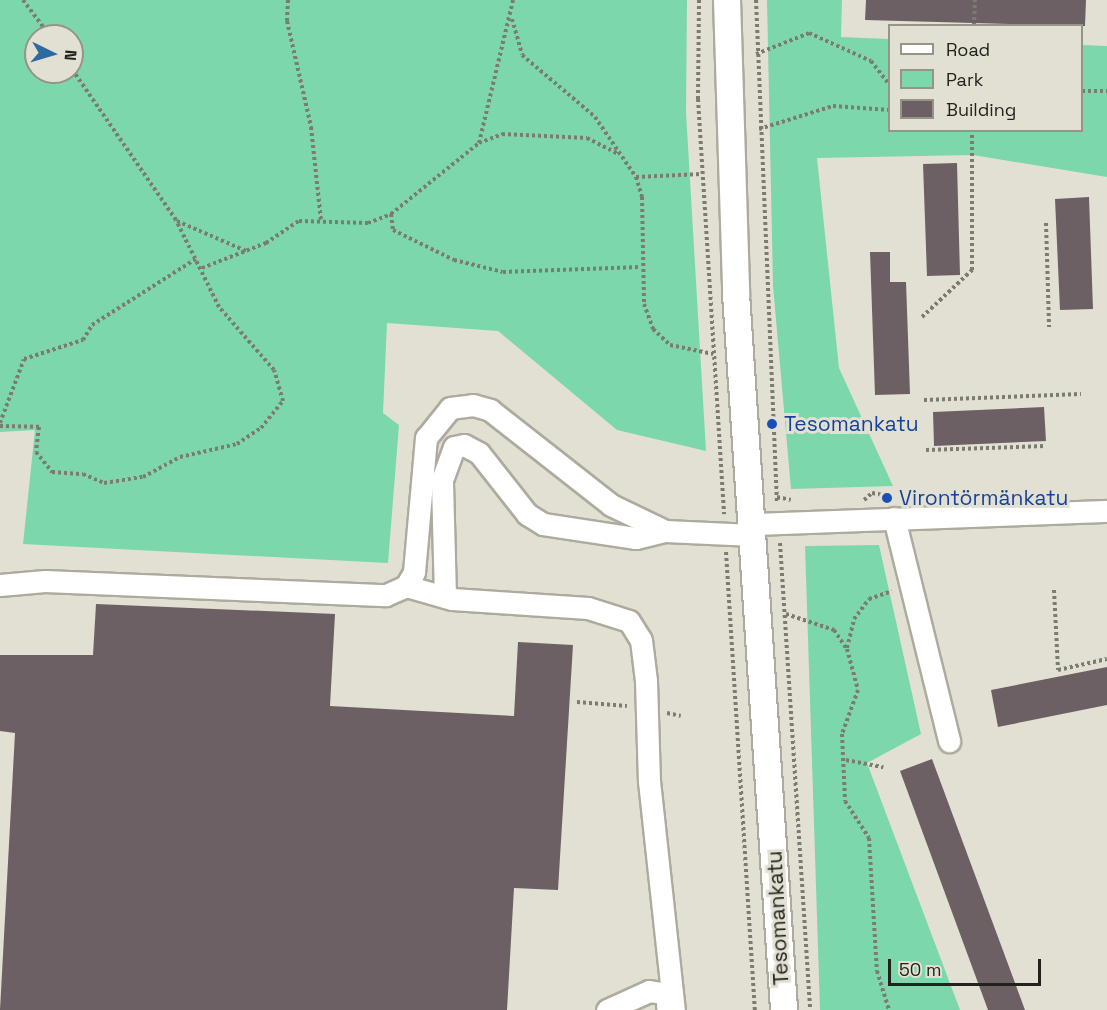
<!DOCTYPE html>
<meta charset="utf-8">
<style>
body{margin:0}
#map{position:relative;width:1107px;height:1010px;overflow:hidden;background:#e2e0d2;font-family:"Space Grotesk",sans-serif}
div>[style]{position:absolute}
[style*='--x']{left:calc(var(--x)*1px);top:calc(var(--y)*1px);width:calc(var(--w)*1px);rotate:calc(var(--a)*1deg)}
.green>*{inset:0;background:#7cd7ac}
.building>*{inset:0;background:#6d6065}
.path>*{height:4px;margin-top:-2px;transform-origin:0;background:repeating-linear-gradient(90deg,#7c7b72 0 3px,transparent 0 6px)}
.roads{filter:drop-shadow(2px 0 #aeab9e) drop-shadow(-2px 0 #aeab9e) drop-shadow(0 2px #aeab9e) drop-shadow(0 -2px #aeab9e)}
.minor>*{height:21px;margin:-10.5px;padding:0 10.5px;transform-origin:10.5px;border-radius:10.5px;background:#fff}
.major>*{height:26px;margin:-13px;padding:0 13px;transform-origin:13px;border-radius:13px;background:#fff}
.dots>*{width:16px;height:16px;translate:-50% -50%;box-sizing:border-box;border:3px solid #e2e0d2;border-radius:50%}
span{translate:-50% -50%;white-space:nowrap;text-align:center;line-height:1.15;-webkit-text-stroke:6px #e2e0d2;paint-order:stroke}
.transit-label{font-size:21px;color:#164399}
.left{translate:0 -50%;text-align:left}
.street-label{font-size:21px;color:#22211c}
.legend{position:absolute;left:888px;top:24px;width:195px;height:108px;box-sizing:border-box;background:#e2e0d2;border:2px solid #959489;margin:0;padding:8px 10px;list-style:none;font-size:18px;color:#22211c}
.legend li{display:flex;align-items:center;gap:12px;height:30px}
.legend b{width:30px;border:2px solid #959489}
.north{position:absolute;left:24px;top:24px;width:60px;height:60px;box-sizing:border-box;background:#e2e0d2;border:2px solid #959489;border-radius:50%;rotate:95deg;font-size:16px;font-weight:700;line-height:24px;text-align:center;color:#22211c}
.north::after{content:'';display:block;margin:auto;width:21px;height:27px;background:#2c6aa1;clip-path:polygon(50% 0,100% 100%,50% 72%,0 100%)}
.scale{position:absolute;left:888px;top:959px;width:153px;height:27px;box-sizing:border-box;border:3px solid #22211c;border-top:0;padding-left:8px;font-size:18px;line-height:21px;white-space:nowrap;color:#22211c;-webkit-text-stroke:4px #e2e0d2;paint-order:stroke}
</style>
<div id="map">
<div class="green">
<i style="clip-path:polygon(evenodd,0 0,687px 0,686px 112px,706px 451px,617px 430px,498px 331px,387px 323px,383px 413px,399px 425px,388px 563px,23px 544px,35px 430px,0 432px,0 0,36px 36px,72px 36px,72px 72px,36px 72px,36px 36px)"></i>
<i style="clip-path:polygon(767px 0,842px 0,841px 37px,889px 39px,890px 130px,1082px 130px,1082px 45px,1107px 46px,1107px 177px,973px 155px,817px 158px,839px 368px,893px 486px,791px 489px,773px 286px)"></i>
<i style="clip-path:polygon(879px 545px,921px 734px,867px 763px,960px 1010px,820px 1010px,805px 546px)"></i>
</div>
<div class="building">
<i style="clip-path:polygon(866px 0,1086px 0,1085px 26px,865px 20px)"></i>
<i style="clip-path:polygon(957px 163px,960px 275px,927px 276px,923px 164px)"></i>
<i style="clip-path:polygon(1089px 197px,1093px 309px,1060px 310px,1055px 199px)"></i>
<i style="clip-path:polygon(870px 252px,890px 252px,890px 282px,906px 282px,910px 394px,875px 395px)"></i>
<i style="clip-path:polygon(1044px 407px,1046px 441px,934px 446px,933px 412px)"></i>
<i style="clip-path:polygon(96px 604px,335px 614px,330px 706px,514px 716px,518px 642px,573px 645px,558px 890px,514px 888px,507px 1010px,0 1010px,15px 733px,0 731px,0 655px,93px 655px)"></i>
<i style="clip-path:polygon(1107px 667px,1107px 705px,998px 727px,991px 690px)"></i>
<i style="clip-path:polygon(932px 759px,1025px 1010px,988px 1010px,900px 771px)"></i>
</div>
<div class="path">
<i style="--x:23;--y:0;--w:45;--a:53.1"></i>
<i style="--x:288;--y:0;--w:21;--a:93"></i>
<i style="--x:287;--y:21;--w:109;--a:77.2"></i>
<i style="--x:311;--y:127;--w:94;--a:83.9"></i>
<i style="--x:699;--y:0;--w:99;--a:90.6"></i>
<i style="--x:698;--y:99;--w:416;--a:86.4"></i>
<i style="--x:756;--y:0;--w:503;--a:87.61"></i>
<i style="--x:512;--y:19;--w:37;--a:74"></i>
<i style="--x:522;--y:55;--w:96;--a:40.3"></i>
<i style="--x:595;--y:117;--w:73;--a:55.7"></i>
<i style="--x:636;--y:177;--w:21;--a:73"></i>
<i style="--x:642;--y:197;--w:107;--a:88.9"></i>
<i style="--x:644;--y:304;--w:27;--a:70"></i>
<i style="--x:653;--y:329;--w:23;--a:43"></i>
<i style="--x:670;--y:345;--w:44;--a:11.8"></i>
<i style="--x:974;--y:26;--w:26;--a:-88"></i>
<i style="--x:756;--y:54;--w:57;--a:-21.6"></i>
<i style="--x:809;--y:33;--w:68;--a:24.3"></i>
<i style="--x:871;--y:61;--w:31;--a:52"></i>
<i style="--x:1082;--y:91;--w:25;--a:0"></i>
<i style="--x:759;--y:129;--w:77;--a:-17.3"></i>
<i style="--x:833;--y:106;--w:57;--a:4"></i>
<i style="--x:479;--y:143;--w:147;--a:-76.6"></i>
<i style="--x:636;--y:177;--w:66;--a:-2.6"></i>
<i style="--x:391;--y:214;--w:16;--a:83"></i>
<i style="--x:393;--y:230;--w:68;--a:26.2"></i>
<i style="--x:454;--y:260;--w:50;--a:13.8"></i>
<i style="--x:503;--y:272;--w:138;--a:-2.1"></i>
<i style="--x:177;--y:221;--w:75;--a:23.5"></i>
<i style="--x:1046;--y:223;--w:104;--a:88.3"></i>
<i style="--x:202;--y:268;--w:69;--a:-21.3"></i>
<i style="--x:266;--y:243;--w:40;--a:-34"></i>
<i style="--x:299;--y:221;--w:69;--a:1.7"></i>
<i style="--x:368;--y:223;--w:25;--a:-21"></i>
<i style="--x:391;--y:214;--w:113;--a:-38.9"></i>
<i style="--x:479;--y:143;--w:25;--a:-21"></i>
<i style="--x:502;--y:134;--w:85;--a:2.7"></i>
<i style="--x:587;--y:138;--w:36;--a:27"></i>
<i style="--x:922;--y:317;--w:69;--a:-43.2"></i>
<i style="--x:972;--y:270;--w:140;--a:-90"></i>
<i style="--x:924;--y:400;--w:157;--a:-2.2"></i>
<i style="--x:0;--y:423;--w:68;--a:-69.4"></i>
<i style="--x:24;--y:359;--w:62;--a:-17.9"></i>
<i style="--x:83;--y:340;--w:17;--a:-59"></i>
<i style="--x:92;--y:325;--w:125;--a:-32.5"></i>
<i style="--x:0;--y:426;--w:39;--a:1"></i>
<i style="--x:39;--y:427;--w:25;--a:97"></i>
<i style="--x:36;--y:452;--w:26;--a:51"></i>
<i style="--x:52;--y:472;--w:31;--a:4"></i>
<i style="--x:83;--y:474;--w:23;--a:23"></i>
<i style="--x:104;--y:483;--w:39;--a:-9"></i>
<i style="--x:143;--y:477;--w:42;--a:-28.4"></i>
<i style="--x:180;--y:457;--w:58;--a:-12.8"></i>
<i style="--x:237;--y:444;--w:29;--a:-34"></i>
<i style="--x:261;--y:428;--w:35;--a:-51"></i>
<i style="--x:283;--y:401;--w:32;--a:-106"></i>
<i style="--x:274;--y:370;--w:84;--a:-131.1"></i>
<i style="--x:219;--y:307;--w:97;--a:-116.3"></i>
<i style="--x:176;--y:220;--w:183;--a:-124.6"></i>
<i style="--x:926;--y:450;--w:119;--a:-1.9"></i>
<i style="--x:777;--y:497;--w:14;--a:12"></i>
<i style="--x:864;--y:500;--w:11;--a:-41"></i>
<i style="--x:872;--y:493;--w:22;--a:10"></i>
<i style="--x:780;--y:543;--w:468;--a:86.3"></i>
<i style="--x:726;--y:552;--w:459;--a:86.4"></i>
<i style="--x:1054;--y:590;--w:80;--a:87.1"></i>
<i style="--x:1058;--y:670;--w:50;--a:-12.7"></i>
<i style="--x:786;--y:614;--w:51;--a:18.4"></i>
<i style="--x:834;--y:630;--w:23;--a:56"></i>
<i style="--x:847;--y:649;--w:42;--a:75"></i>
<i style="--x:858;--y:690;--w:47;--a:110"></i>
<i style="--x:842;--y:734;--w:67;--a:87.4"></i>
<i style="--x:845;--y:801;--w:44;--a:57"></i>
<i style="--x:869;--y:838;--w:133;--a:86.6"></i>
<i style="--x:877;--y:971;--w:41;--a:72.9"></i>
<i style="--x:847;--y:648;--w:30;--a:-76"></i>
<i style="--x:854;--y:619;--w:25;--a:-53"></i>
<i style="--x:869;--y:599;--w:24;--a:-19"></i>
<i style="--x:577;--y:702;--w:50;--a:4.6"></i>
<i style="--x:667;--y:713;--w:14;--a:12"></i>
<i style="--x:846;--y:760;--w:38;--a:11"></i>
</div>
<div class="roads">
<div class="minor">
<i style="--x:894;--y:518;--w:230;--a:76.1"></i>
<i style="--x:752;--y:524;--w:355;--a:-2.1"></i>
<i style="--x:0;--y:585;--w:45;--a:-5.1"></i>
<i style="--x:45;--y:581;--w:341;--a:2.4"></i>
<i style="--x:386;--y:595;--w:22;--a:-24"></i>
<i style="--x:406;--y:586;--w:16;--a:-60"></i>
<i style="--x:414;--y:572;--w:135;--a:-84.9"></i>
<i style="--x:426;--y:438;--w:38;--a:-51"></i>
<i style="--x:450;--y:408;--w:23;--a:-7"></i>
<i style="--x:473;--y:405;--w:18;--a:16"></i>
<i style="--x:490;--y:410;--w:154;--a:38.1"></i>
<i style="--x:611;--y:505;--w:60;--a:25.7"></i>
<i style="--x:406;--y:586;--w:48;--a:15.8"></i>
<i style="--x:452;--y:599;--w:136;--a:3.8"></i>
<i style="--x:588;--y:608;--w:43;--a:17.6"></i>
<i style="--x:629;--y:621;--w:22;--a:58"></i>
<i style="--x:641;--y:640;--w:41;--a:83"></i>
<i style="--x:646;--y:681;--w:100;--a:88.3"></i>
<i style="--x:649;--y:781;--w:230;--a:83.8"></i>
<i style="--x:445;--y:597;--w:117;--a:-91.5"></i>
<i style="--x:442;--y:480;--w:35;--a:-70"></i>
<i style="--x:454;--y:447;--w:10;--a:-11"></i>
<i style="--x:464;--y:445;--w:17;--a:28"></i>
<i style="--x:479;--y:453;--w:78;--a:51.8"></i>
<i style="--x:527;--y:514;--w:19;--a:32"></i>
<i style="--x:543;--y:524;--w:94;--a:8.6"></i>
<i style="--x:636;--y:538;--w:30;--a:-14"></i>
<i style="--x:665;--y:531;--w:88;--a:2.6"></i>
<i style="--x:607;--y:1010;--w:46;--a:-24.3"></i>
<i style="--x:649;--y:991;--w:19;--a:9"></i>
<i style="--x:668;--y:994;--w:12;--a:95"></i>
</div>
<div class="major">
<i style="--x:727;--y:0;--w:294;--a:88.2"></i>
<i style="--x:736;--y:294;--w:718;--a:86.16"></i>
</div>
</div>
<div class="dots">
<i style="left:772px;top:424px;background:#1a4fb4"></i>
<i style="left:887px;top:498px;background:#1a4fb4"></i>
</div>
<div class="transit-label">
<span class="left" style="left:784px;top:424px">Tesomankatu</span>
<span class="left" style="left:899px;top:498px">Virontörmänkatu</span>
</div>
<div class="street-label">
<span style="left:778px;top:918px;rotate:-93deg">Tesomankatu</span>
</div>
<ul class="legend">
<li><b style="height:8px;background:#fff"></b>Road</li>
<li><b style="height:16px;background:#7cd7ac"></b>Park</li>
<li><b style="height:16px;background:#6d6065"></b>Building</li>
</ul>
<div class="north">N</div>
<div class="scale">50 m</div>
</div>
